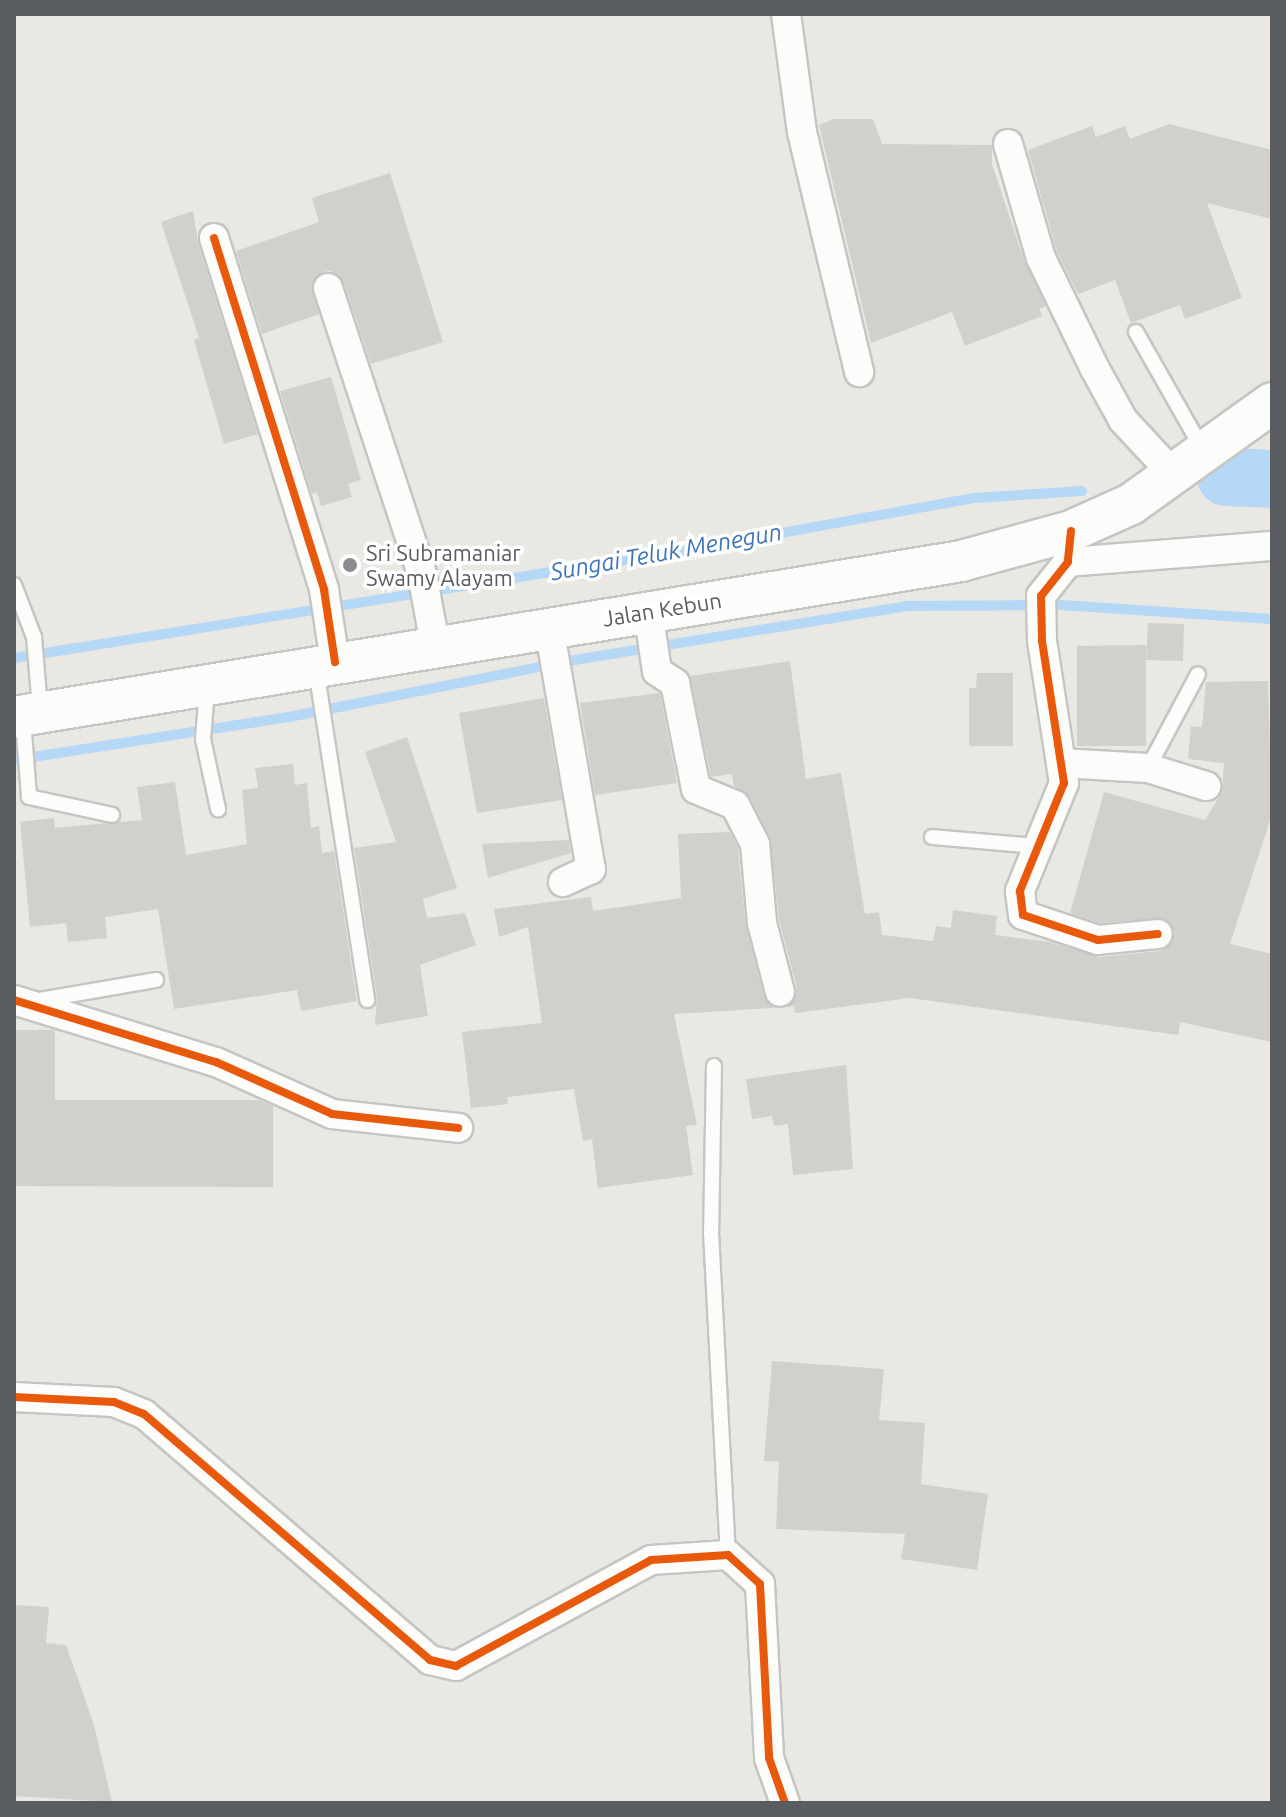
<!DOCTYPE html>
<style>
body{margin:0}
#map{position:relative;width:1286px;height:1817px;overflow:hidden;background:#e9e8e3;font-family:Ubuntu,sans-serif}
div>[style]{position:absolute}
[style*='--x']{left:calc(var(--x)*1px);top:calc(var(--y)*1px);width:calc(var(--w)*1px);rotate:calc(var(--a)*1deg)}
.stream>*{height:10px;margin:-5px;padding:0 5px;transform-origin:5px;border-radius:5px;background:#b4d8f6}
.river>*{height:58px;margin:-29px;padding:0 29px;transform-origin:29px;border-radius:29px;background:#b4d8f6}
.building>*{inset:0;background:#d1d0cd}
.roads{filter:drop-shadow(2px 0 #c5c5c4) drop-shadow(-2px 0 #c5c5c4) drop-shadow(0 2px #c5c5c4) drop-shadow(0 -2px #c5c5c4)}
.lane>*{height:14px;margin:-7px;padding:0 7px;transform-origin:7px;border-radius:7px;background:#fcfcfb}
.street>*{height:28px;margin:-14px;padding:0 14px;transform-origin:14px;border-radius:14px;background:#fcfcfb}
.secondary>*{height:40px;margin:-20px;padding:0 20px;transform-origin:20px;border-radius:20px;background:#fcfcfb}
.cycleway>*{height:8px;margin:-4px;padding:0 4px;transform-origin:4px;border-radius:4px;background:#e8590c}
.dots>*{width:22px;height:22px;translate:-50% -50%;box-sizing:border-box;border:4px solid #fff;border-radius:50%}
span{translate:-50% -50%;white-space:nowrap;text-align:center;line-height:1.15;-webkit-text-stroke:7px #fff;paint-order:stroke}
.poi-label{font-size:22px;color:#595c61}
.left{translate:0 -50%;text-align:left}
.street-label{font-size:22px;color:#595c61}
.water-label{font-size:24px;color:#4076b7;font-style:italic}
.frame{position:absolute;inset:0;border:16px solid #595c61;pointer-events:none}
</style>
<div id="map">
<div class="stream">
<i style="--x:14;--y:658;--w:677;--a:-9.1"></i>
<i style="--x:682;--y:551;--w:298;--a:-10.3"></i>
<i style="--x:975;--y:498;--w:107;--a:-3.7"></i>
<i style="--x:14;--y:760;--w:278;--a:-8.9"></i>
<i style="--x:289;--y:717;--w:285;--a:-11.3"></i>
<i style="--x:568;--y:661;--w:342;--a:-9.2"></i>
<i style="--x:906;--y:606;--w:155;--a:-0.4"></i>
<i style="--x:1061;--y:605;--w:211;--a:3.8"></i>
</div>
<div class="river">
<i style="--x:1226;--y:477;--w:46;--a:2.5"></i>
</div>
<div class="building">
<i style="clip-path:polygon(834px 119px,873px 119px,882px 144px,992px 145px,992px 164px,1025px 263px,1046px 306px,1039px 309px,1042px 316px,965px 346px,952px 312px,871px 343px,819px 125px)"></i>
<i style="clip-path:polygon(1169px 124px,1272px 150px,1272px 219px,1207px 203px,1242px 298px,1185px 319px,1180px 305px,1131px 323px,1115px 280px,1078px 294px,1057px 252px,1028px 150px,1092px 126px,1096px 137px,1125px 126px,1130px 139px)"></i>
<i style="clip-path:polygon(390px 173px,443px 342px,371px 364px,344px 283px,331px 271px,322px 272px,312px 284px,319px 314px,262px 334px,236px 251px,319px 222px,312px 198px)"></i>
<i style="clip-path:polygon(193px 211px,198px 243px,258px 434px,224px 444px,194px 340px,199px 338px,161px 222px)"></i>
<i style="clip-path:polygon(331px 377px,361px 480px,348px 484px,352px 497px,321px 506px,317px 492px,312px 494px,280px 391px)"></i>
<i style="clip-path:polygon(1148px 623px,1184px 624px,1183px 661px,1146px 660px)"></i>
<i style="clip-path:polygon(1146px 645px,1146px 746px,1077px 746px,1077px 646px)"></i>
<i style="clip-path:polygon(790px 661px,806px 779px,841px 773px,865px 914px,879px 912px,882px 935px,933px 941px,936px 926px,951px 928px,953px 910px,997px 916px,995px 935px,1050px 942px,1099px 957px,1160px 951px,1168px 947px,1175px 933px,1164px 918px,1100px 923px,1070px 913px,1104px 792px,1205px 820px,1222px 792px,1224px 763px,1188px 759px,1191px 726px,1202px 727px,1206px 682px,1268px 681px,1272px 814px,1230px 944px,1272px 954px,1272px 1042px,1180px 1022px,1178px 1035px,910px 998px,795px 1013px,794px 1006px,788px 1007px,797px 988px,779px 920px,770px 837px,750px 797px,734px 786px,732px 774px,711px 777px,690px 676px)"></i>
<i style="clip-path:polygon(977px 673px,1013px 673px,1013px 746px,969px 746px,969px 688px,976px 688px)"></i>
<i style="clip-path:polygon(660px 693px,677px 783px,595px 795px,580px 703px)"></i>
<i style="clip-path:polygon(544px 698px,562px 800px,477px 813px,459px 713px)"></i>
<i style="clip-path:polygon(407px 737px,457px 888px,423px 899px,427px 918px,465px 913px,476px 945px,420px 965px,428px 1016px,375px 1025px,377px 998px,354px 848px,396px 842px,365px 752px)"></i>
<i style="clip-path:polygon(293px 764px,295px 785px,307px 783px,311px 828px,319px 826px,322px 853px,334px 851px,357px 1001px,301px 1011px,297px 990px,174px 1009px,158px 909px,105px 917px,107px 938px,68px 942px,66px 923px,30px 927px,20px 822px,54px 818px,55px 828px,142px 820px,137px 787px,175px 782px,186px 855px,247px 844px,242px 790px,258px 788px,255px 768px)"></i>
<i style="clip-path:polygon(730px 832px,738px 849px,746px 927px,764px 996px,774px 1008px,674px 1014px,697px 1125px,686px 1126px,693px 1175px,598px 1188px,592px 1139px,583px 1141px,574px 1089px,507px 1097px,508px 1104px,471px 1108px,462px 1032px,542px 1023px,528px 927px,499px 937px,494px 909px,591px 897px,593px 911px,681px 898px,678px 834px)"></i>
<i style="clip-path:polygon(569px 840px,571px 853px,488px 878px,482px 844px)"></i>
<i style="clip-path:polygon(16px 1030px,55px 1030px,55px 1100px,259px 1100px,273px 1106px,273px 1187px,16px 1186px)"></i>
<i style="clip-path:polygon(846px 1065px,853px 1169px,793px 1175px,788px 1124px,774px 1126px,772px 1116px,752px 1119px,746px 1079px)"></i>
<i style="clip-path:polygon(772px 1361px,884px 1369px,879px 1420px,925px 1423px,921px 1484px,988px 1494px,977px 1570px,901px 1559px,905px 1534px,776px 1529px,779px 1462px,764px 1461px)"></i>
<i style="clip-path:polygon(14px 1605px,49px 1607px,46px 1643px,66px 1645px,94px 1725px,112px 1802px,14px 1796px)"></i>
</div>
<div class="roads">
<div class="lane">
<i style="--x:1136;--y:332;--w:133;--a:60.4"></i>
<i style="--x:14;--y:585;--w:56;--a:69"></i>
<i style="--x:34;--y:637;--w:71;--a:85.2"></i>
<i style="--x:316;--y:669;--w:335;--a:81.2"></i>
<i style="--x:207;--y:689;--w:50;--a:94.6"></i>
<i style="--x:203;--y:739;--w:72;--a:77.9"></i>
<i style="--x:23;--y:720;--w:77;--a:85.5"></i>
<i style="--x:29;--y:797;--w:85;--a:12.2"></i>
<i style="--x:1148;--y:768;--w:106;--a:-62"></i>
<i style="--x:932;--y:837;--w:103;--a:5"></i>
<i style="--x:34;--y:1001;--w:124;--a:-9.8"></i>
<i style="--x:714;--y:1066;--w:166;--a:91"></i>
<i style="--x:711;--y:1232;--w:323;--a:87"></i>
</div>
<div class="street">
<i style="--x:786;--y:14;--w:119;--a:82.3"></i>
<i style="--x:802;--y:132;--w:247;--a:76.6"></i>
<i style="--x:1008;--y:144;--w:119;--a:73.9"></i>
<i style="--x:1041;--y:258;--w:123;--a:64.1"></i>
<i style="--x:1095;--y:369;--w:58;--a:61.2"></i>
<i style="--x:1123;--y:420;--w:76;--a:47.1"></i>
<i style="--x:214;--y:238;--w:369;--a:72.6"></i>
<i style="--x:324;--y:590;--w:73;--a:81.3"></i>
<i style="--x:328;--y:288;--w:301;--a:71.8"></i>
<i style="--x:422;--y:574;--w:71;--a:79.5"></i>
<i style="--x:1071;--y:531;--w:31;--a:96"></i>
<i style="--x:1068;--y:562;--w:43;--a:128.5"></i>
<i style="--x:1041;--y:596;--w:45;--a:88.7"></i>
<i style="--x:1042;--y:641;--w:144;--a:81.2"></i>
<i style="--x:1064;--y:783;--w:117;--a:112.2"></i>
<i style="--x:1020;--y:891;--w:24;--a:83"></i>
<i style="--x:1023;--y:915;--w:79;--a:18.4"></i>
<i style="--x:1098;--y:940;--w:60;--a:-5.7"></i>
<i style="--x:1068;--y:562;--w:205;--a:-4.5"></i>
<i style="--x:648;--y:611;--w:61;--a:81.5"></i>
<i style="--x:657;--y:671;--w:22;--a:34"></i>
<i style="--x:675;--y:683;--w:108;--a:78.8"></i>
<i style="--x:696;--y:789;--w:42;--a:22.3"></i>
<i style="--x:735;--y:805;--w:44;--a:62.9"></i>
<i style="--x:755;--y:844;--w:79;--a:84.9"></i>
<i style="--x:762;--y:923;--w:71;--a:75.4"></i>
<i style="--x:549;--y:627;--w:246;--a:80.2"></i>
<i style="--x:591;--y:869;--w:31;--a:155"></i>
<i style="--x:1061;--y:763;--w:87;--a:3.3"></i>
<i style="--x:1148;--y:768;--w:61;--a:17.2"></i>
<i style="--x:14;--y:1000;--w:211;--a:17.1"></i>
<i style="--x:216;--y:1062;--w:127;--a:24.1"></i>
<i style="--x:332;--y:1114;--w:127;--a:6.3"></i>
<i style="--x:14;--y:1397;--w:100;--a:2.9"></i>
<i style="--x:114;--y:1402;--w:32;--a:22"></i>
<i style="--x:144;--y:1414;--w:377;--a:40.7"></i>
<i style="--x:430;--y:1660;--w:27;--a:13"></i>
<i style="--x:456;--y:1666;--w:222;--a:-28.5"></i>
<i style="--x:651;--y:1560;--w:77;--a:-3.7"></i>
<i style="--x:728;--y:1555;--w:43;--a:42.2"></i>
<i style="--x:760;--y:1584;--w:174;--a:87"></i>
<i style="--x:769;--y:1758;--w:48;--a:70.4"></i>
</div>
<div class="secondary">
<i style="--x:14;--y:717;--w:960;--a:-9.35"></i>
<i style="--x:961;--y:561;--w:114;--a:-15.3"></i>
<i style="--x:1071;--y:531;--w:66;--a:-24.2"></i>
<i style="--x:1131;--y:504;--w:173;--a:-35.6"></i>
</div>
</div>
<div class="cycleway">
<i style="--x:214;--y:238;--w:369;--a:72.6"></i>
<i style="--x:324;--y:590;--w:73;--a:81.3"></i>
<i style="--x:1071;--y:531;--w:31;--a:96"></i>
<i style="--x:1068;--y:562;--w:43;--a:128.5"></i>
<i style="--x:1041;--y:596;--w:45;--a:88.7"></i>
<i style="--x:1042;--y:641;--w:144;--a:81.2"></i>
<i style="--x:1064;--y:783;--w:117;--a:112.2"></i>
<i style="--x:1020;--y:891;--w:24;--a:83"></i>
<i style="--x:1023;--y:915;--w:79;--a:18.4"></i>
<i style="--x:1098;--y:940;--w:60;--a:-5.7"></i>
<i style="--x:14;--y:1000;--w:211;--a:17.1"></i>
<i style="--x:216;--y:1062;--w:127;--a:24.1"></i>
<i style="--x:332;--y:1114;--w:127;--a:6.3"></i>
<i style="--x:14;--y:1397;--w:100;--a:2.9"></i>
<i style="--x:114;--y:1402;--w:32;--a:22"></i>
<i style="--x:144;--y:1414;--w:377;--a:40.7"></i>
<i style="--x:430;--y:1660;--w:27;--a:13"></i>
<i style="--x:456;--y:1666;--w:222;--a:-28.5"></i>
<i style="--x:651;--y:1560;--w:77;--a:-3.7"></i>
<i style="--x:728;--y:1555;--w:43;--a:42.2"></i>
<i style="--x:760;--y:1584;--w:174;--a:87"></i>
<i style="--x:769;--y:1758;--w:48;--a:70.4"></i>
</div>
<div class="dots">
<i style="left:350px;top:565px;background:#8b8d8e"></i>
</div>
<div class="poi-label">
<span class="left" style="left:366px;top:565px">Sri Subramaniar<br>Swamy Alayam</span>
</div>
<div class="street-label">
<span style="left:662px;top:609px;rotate:-9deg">Jalan Kebun</span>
</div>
<div class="water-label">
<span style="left:666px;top:552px;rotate:-10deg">Sungai Teluk Menegun</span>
</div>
<div class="frame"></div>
</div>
